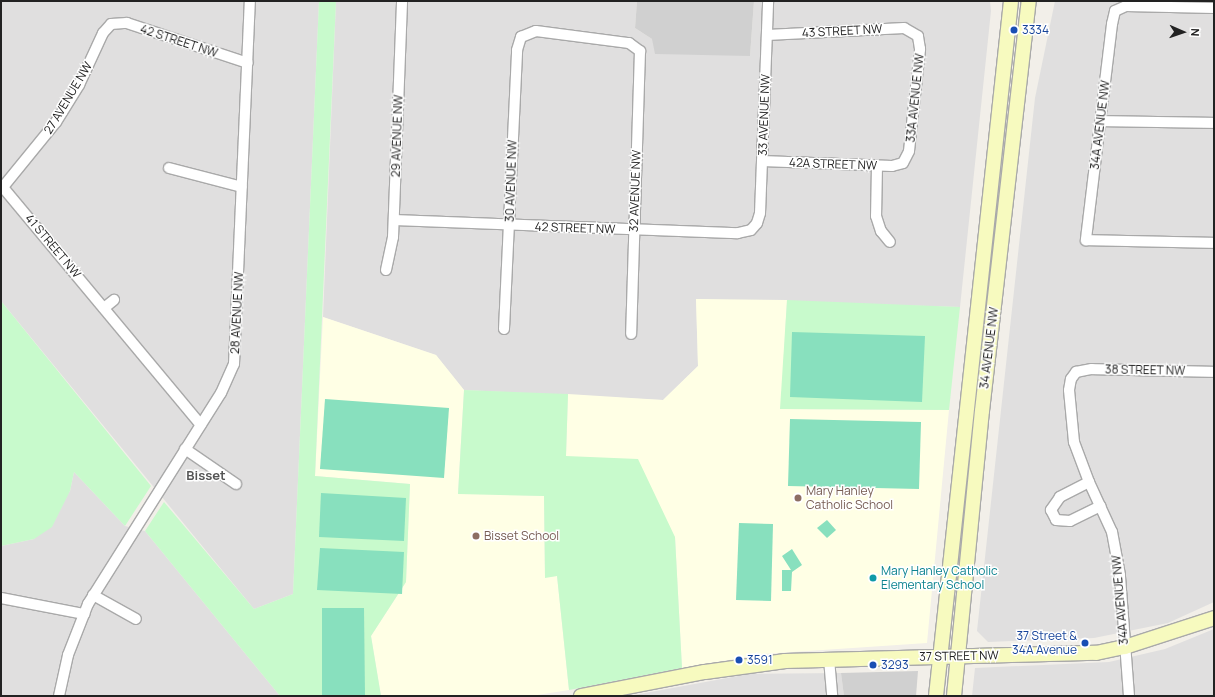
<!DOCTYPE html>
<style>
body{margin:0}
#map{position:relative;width:1215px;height:697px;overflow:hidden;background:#f2efe9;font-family:Manrope,sans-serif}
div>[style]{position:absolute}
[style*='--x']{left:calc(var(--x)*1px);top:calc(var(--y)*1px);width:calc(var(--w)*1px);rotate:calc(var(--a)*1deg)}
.residential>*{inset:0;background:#e0dfdf}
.education>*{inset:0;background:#ffffe5}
.religious>*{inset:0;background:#d0d0d0}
.park>*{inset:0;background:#c8facc}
.pitch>*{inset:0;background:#88e0be}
.roads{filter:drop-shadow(1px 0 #a9a9a9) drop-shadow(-1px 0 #a9a9a9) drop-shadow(0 1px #a9a9a9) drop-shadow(0 -1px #a9a9a9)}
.street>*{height:10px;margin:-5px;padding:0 5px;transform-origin:5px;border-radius:5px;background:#fff}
.secondary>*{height:14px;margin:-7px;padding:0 7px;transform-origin:7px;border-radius:7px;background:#f7fabf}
.dots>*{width:11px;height:11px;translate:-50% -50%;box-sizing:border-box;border:2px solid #fff;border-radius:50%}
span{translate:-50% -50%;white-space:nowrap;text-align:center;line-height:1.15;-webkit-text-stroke:3px #fff;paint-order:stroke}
.transit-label{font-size:12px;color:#164399}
.left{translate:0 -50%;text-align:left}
.right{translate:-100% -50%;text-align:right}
.street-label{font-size:12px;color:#222}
.education-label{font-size:12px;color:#785e54}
.culture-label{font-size:12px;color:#0d838f}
.neighbourhood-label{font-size:13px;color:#555;font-weight:700}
.frame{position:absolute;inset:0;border:2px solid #222;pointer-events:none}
.north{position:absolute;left:1163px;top:12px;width:40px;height:40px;-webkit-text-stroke:3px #fff;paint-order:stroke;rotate:92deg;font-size:11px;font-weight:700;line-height:16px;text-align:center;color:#222}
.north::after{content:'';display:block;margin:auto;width:14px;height:18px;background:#222;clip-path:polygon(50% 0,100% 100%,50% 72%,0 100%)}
</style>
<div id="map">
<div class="residential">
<i style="clip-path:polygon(1px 1px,319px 1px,293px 594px,254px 609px,1px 301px)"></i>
<i style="clip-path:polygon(336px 1px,637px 1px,635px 28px,652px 39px,750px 56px,754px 1px,990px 1px,991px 11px,960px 307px,696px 299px,698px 366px,663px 400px,464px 390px,436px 355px,323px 317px)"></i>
<i style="clip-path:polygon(1055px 1px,1214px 1px,1214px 602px,1168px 623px,1094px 638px,988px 642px,977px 631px,1035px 98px)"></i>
<i style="clip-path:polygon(74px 472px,125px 526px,145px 531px,280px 696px,1px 696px,1px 546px,34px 539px,70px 491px)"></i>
<i style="clip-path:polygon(1214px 629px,1214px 696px,972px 696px,975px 668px,1109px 662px,1165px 649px)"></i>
<i style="clip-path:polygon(841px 673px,844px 696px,629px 696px,749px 674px)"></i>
</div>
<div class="education">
<i style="clip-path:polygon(696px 299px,787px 300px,781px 409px,949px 410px,927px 643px,763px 654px,682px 668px,675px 537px,566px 456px,568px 394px,663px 400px,698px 366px)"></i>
<i style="clip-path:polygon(323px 317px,436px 355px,464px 390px,458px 493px,544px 496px,545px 577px,557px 576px,569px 690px,531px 696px,381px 696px,371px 636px,406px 582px,410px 484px,315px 476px)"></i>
</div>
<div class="religious">
<i style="clip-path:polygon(637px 1px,754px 1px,750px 56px,655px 54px,652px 39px,635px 28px)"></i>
<i style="clip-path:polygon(918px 671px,916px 696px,844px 696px,841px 673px)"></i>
</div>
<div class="park">
<i style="clip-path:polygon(319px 1px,336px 1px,315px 476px,410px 484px,406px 582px,371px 636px,381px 696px,280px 696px,145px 531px,164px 502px,254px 609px,293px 594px)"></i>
<i style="clip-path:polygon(787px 300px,960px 307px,949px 410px,780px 409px)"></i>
<i style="clip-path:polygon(1px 301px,151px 486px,125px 526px,74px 472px,70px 491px,52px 527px,34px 539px,1px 546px)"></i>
<i style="clip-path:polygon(464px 390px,568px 394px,566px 456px,638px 459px,675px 537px,682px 668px,569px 690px,557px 576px,545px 578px,544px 496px,458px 494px)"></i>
</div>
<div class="pitch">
<i style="clip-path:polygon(792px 332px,925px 336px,922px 402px,790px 397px)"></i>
<i style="clip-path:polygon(325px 399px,449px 408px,444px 478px,320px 469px)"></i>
<i style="clip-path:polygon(790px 419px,921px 422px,919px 489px,788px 486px)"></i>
<i style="clip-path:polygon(321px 493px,406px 498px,404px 541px,319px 537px)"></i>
<i style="clip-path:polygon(827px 520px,836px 530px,827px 538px,817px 528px)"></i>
<i style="clip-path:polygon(739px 523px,773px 524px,771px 601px,736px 600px)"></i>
<i style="clip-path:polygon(320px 548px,404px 552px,402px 594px,317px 590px)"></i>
<i style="clip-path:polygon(792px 549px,802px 565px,792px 572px,791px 591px,782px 591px,782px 570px,791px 570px,782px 556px)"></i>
<i style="clip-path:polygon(322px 608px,364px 608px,365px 696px,322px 696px)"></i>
</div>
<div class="roads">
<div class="street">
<i style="--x:1214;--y:8;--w:88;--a:-178.7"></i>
<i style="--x:1126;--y:6;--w:12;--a:156"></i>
<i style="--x:1115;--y:11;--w:13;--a:103"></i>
<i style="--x:1112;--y:24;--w:218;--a:96.9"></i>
<i style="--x:1086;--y:240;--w:128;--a:1.3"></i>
<i style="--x:1101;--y:121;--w:113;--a:1"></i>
<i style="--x:762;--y:161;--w:130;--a:2.2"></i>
<i style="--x:892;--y:166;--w:11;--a:-15"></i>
<i style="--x:903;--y:163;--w:13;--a:-63"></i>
<i style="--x:909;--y:151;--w:103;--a:-83.8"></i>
<i style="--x:920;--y:49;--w:13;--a:-99"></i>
<i style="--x:918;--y:36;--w:16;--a:-150"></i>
<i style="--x:904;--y:28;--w:137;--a:177.1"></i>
<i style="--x:877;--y:166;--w:50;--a:91.1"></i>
<i style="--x:876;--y:216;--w:16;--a:72"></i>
<i style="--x:881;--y:231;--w:14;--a:51"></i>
<i style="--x:169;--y:168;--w:75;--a:14.6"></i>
<i style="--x:1;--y:185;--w:312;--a:50.2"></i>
<i style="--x:3;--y:187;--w:84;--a:-50.8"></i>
<i style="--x:56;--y:122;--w:44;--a:-58.1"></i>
<i style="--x:79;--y:85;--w:57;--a:-65.2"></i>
<i style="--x:103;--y:33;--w:12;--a:-48"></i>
<i style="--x:111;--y:24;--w:16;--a:-4"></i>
<i style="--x:127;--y:23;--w:127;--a:18.3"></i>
<i style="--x:394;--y:220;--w:344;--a:2.2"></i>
<i style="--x:738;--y:233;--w:13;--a:-13"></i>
<i style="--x:751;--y:230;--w:9;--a:-49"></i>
<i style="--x:757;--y:223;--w:10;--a:-73"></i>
<i style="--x:760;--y:213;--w:212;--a:-87.8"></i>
<i style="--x:386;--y:270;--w:34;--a:-78"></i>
<i style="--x:393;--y:237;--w:236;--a:-87.8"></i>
<i style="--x:104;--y:308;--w:13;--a:-39"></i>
<i style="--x:504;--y:329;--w:279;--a:-87.3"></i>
<i style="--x:517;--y:50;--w:14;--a:-73"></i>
<i style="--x:521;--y:37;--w:16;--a:-22"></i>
<i style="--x:536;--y:31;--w:94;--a:7.4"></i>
<i style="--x:629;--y:43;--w:14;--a:36"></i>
<i style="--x:640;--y:51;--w:283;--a:91.8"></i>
<i style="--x:185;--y:449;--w:62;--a:34.5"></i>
<i style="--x:1089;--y:482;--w:33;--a:153"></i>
<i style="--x:1060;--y:497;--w:16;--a:125"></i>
<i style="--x:1051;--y:510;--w:11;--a:63"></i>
<i style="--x:1056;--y:520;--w:14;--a:4"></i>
<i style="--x:1070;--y:521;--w:34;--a:-26"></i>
<i style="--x:93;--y:595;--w:49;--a:29.2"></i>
<i style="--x:1;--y:598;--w:85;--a:10.9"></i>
<i style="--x:829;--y:659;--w:37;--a:85"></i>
<i style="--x:59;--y:696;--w:42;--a:-77.6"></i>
<i style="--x:68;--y:655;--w:55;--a:-68.6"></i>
<i style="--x:88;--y:604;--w:249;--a:-57.8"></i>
<i style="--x:221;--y:393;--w:32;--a:-66"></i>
<i style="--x:234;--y:364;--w:363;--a:-87.5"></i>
<i style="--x:1129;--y:696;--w:121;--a:-94.3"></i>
<i style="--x:1120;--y:575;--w:44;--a:-100.5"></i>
<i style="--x:1112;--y:532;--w:55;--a:-114.7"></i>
<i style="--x:1089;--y:482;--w:43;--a:-110.6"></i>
<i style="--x:1074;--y:442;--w:52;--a:-95.5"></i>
<i style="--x:1069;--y:390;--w:11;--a:-80"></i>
<i style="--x:1071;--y:379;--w:9;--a:-54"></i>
<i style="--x:1076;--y:372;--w:16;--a:-11"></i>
<i style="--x:1092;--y:369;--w:122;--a:1.4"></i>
</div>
<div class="secondary">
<i style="--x:581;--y:696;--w:126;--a:-11"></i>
<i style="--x:705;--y:672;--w:81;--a:-7.8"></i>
<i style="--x:785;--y:661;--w:311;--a:-1.5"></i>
<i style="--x:1096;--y:653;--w:30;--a:-12"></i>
<i style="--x:1125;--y:647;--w:94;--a:-18"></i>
<i style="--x:936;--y:696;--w:699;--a:-83.84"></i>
<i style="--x:954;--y:696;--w:286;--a:-84.4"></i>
<i style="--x:982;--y:411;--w:413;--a:-83.5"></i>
</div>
</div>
<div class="dots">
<i style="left:1014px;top:30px;background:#1a4fb4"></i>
<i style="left:798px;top:498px;background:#8d6e63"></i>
<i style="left:476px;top:536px;background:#8d6e63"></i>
<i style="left:873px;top:578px;background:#0f9aa8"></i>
<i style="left:1085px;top:643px;background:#1a4fb4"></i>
<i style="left:739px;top:660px;background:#1a4fb4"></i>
<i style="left:873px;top:665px;background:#1a4fb4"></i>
</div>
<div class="transit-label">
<span class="left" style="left:1022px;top:30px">3334</span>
<span class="right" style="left:1077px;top:643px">37 Street &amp;<br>34A Avenue</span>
<span class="left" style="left:747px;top:660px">3591</span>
<span class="left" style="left:881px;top:665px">3293</span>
</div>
<div class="street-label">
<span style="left:842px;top:31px;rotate:-3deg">43 STREET NW</span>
<span style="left:179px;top:41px;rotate:18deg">42 STREET NW</span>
<span style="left:68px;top:98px;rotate:-59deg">27 AVENUE NW</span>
<span style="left:915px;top:98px;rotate:-84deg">33A AVENUE NW</span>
<span style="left:764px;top:115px;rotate:-88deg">33 AVENUE NW</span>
<span style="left:1100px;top:125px;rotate:-83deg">34A AVENUE NW</span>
<span style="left:397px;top:136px;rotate:-88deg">29 AVENUE NW</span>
<span style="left:833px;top:164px;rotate:2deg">42A STREET NW</span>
<span style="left:511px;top:181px;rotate:-88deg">30 AVENUE NW</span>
<span style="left:635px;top:191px;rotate:-88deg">32 AVENUE NW</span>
<span style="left:575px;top:228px;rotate:2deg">42 STREET NW</span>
<span style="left:53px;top:246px;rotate:50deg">41 STREET NW</span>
<span style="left:237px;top:313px;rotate:-87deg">28 AVENUE NW</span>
<span style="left:989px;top:348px;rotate:-83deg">34 AVENUE NW</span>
<span style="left:1145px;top:370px;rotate:1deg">38 STREET NW</span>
<span style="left:1120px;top:600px;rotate:-95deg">34A AVENUE NW</span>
<span style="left:959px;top:656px;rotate:-1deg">37 STREET NW</span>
</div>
<div class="education-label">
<span class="left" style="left:806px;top:498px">Mary Hanley<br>Catholic School</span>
<span class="left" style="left:484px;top:536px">Bisset School</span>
</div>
<div class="culture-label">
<span class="left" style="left:881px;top:578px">Mary Hanley Catholic<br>Elementary School</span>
</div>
<div class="neighbourhood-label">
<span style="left:206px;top:475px">Bisset</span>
</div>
<div class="frame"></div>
<div class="north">N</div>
</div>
